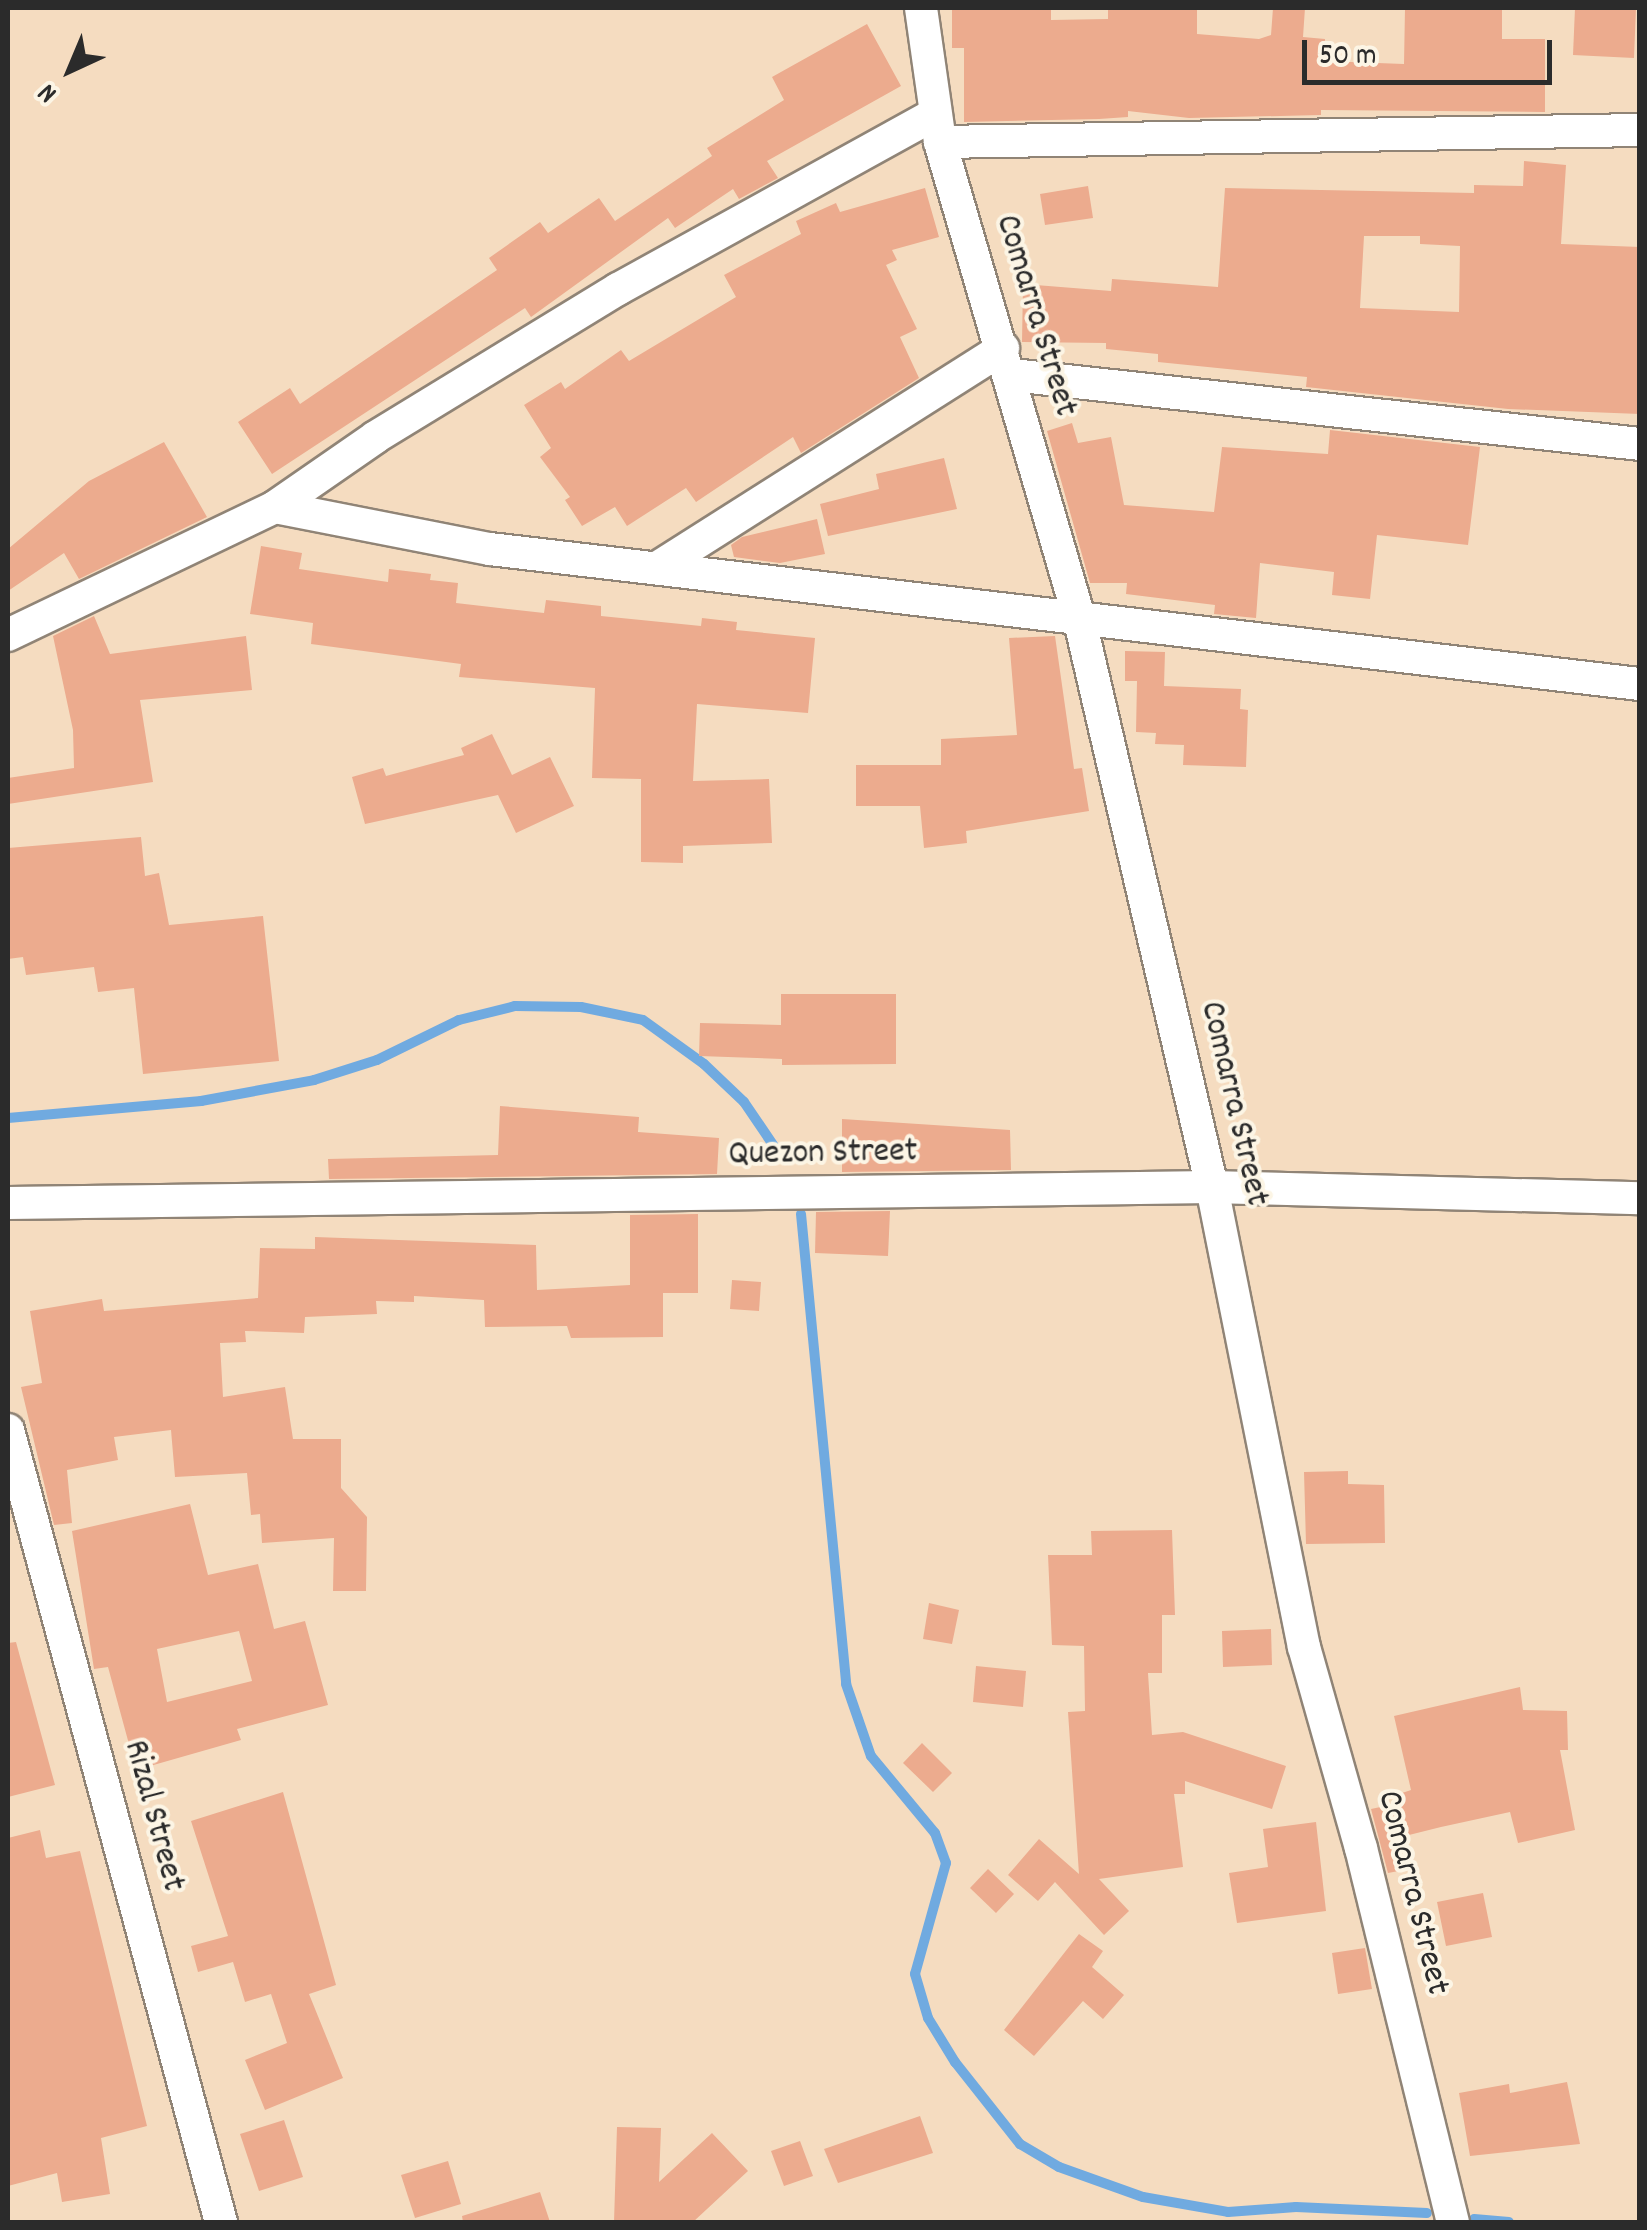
<!DOCTYPE html>
<style>
body{margin:0}
#map{position:relative;width:1647px;height:2230px;overflow:hidden;background:#f5dcc0;font-family:Dekko,sans-serif}
div>[style]{position:absolute}
[style*='--x']{left:calc(var(--x)*1px);top:calc(var(--y)*1px);width:calc(var(--w)*1px);rotate:calc(var(--a)*1deg)}
.stream>*{height:10px;margin:-5px;padding:0 5px;transform-origin:5px;border-radius:5px;background:#70aae0}
.building>*{inset:0;background:#ecab8e}
.roads{filter:drop-shadow(2px 0 #908476) drop-shadow(-2px 0 #908476) drop-shadow(0 2px #908476) drop-shadow(0 -2px #908476)}
.minor>*{height:32px;margin:-16px;padding:0 16px;transform-origin:16px;border-radius:16px;background:#fff}
span{translate:-50% -50%;white-space:nowrap;text-align:center;line-height:1.15;-webkit-text-stroke:8px #fcf5e5;paint-order:stroke}
.street-label{font-size:35px;color:#2b2b2b}
.frame{position:absolute;inset:0;border:10px solid #2b2b2b;pointer-events:none}
.north{position:absolute;left:20px;top:20px;width:100px;height:100px;-webkit-text-stroke:8px #fcf5e5;paint-order:stroke;rotate:224deg;font-size:28px;font-weight:700;line-height:40px;text-align:center;color:#2b2b2b}
.north::after{content:'';display:block;margin:auto;width:35px;height:45px;background:#2b2b2b;clip-path:polygon(50% 0,100% 100%,50% 72%,0 100%)}
.scale{position:absolute;left:1302px;top:40px;width:250px;height:45px;box-sizing:border-box;border:5px solid #2b2b2b;border-top:0;padding-left:12px;font-size:30px;line-height:35px;white-space:nowrap;color:#2b2b2b;-webkit-text-stroke:8px #fcf5e5;paint-order:stroke}
</style>
<div id="map">
<div class="stream">
<i style="--x:8;--y:1118;--w:194;--a:-5"></i>
<i style="--x:201;--y:1101;--w:115;--a:-10.5"></i>
<i style="--x:314;--y:1080;--w:66;--a:-17.6"></i>
<i style="--x:377;--y:1060;--w:91;--a:-26"></i>
<i style="--x:459;--y:1020;--w:58;--a:-14"></i>
<i style="--x:515;--y:1006;--w:66;--a:0.9"></i>
<i style="--x:581;--y:1007;--w:63;--a:11.8"></i>
<i style="--x:643;--y:1020;--w:75;--a:35.8"></i>
<i style="--x:704;--y:1064;--w:55;--a:43.5"></i>
<i style="--x:744;--y:1102;--w:68;--a:55.8"></i>
<i style="--x:801;--y:1214;--w:472;--a:84.5"></i>
<i style="--x:846;--y:1684;--w:76;--a:70.9"></i>
<i style="--x:871;--y:1756;--w:100;--a:50.3"></i>
<i style="--x:935;--y:1833;--w:32;--a:70"></i>
<i style="--x:946;--y:1863;--w:115;--a:105.6"></i>
<i style="--x:915;--y:1974;--w:46;--a:73.5"></i>
<i style="--x:928;--y:2018;--w:52;--a:58.5"></i>
<i style="--x:955;--y:2062;--w:105;--a:51.6"></i>
<i style="--x:1020;--y:2144;--w:45;--a:30.5"></i>
<i style="--x:1059;--y:2167;--w:89;--a:19.7"></i>
<i style="--x:1143;--y:2197;--w:86;--a:10"></i>
<i style="--x:1228;--y:2212;--w:68;--a:-4.2"></i>
<i style="--x:1296;--y:2207;--w:131;--a:2.6"></i>
<i style="--x:1474;--y:2219;--w:35;--a:5"></i>
</div>
<div class="building">
<i style="clip-path:polygon(952px 8px,1051px 8px,1051px 20px,1108px 19px,1108px 8px,1197px 8px,1197px 34px,1259px 39px,1271px 35px,1273px 8px,1305px 8px,1303px 37px,1325px 39px,1324px 61px,1404px 64px,1405px 8px,1502px 8px,1502px 39px,1545px 39px,1545px 112px,1321px 110px,1321px 115px,1189px 118px,1128px 111px,1128px 117px,1099px 119px,964px 122px,964px 48px,952px 48px)"></i>
<i style="clip-path:polygon(1575px 8px,1636px 8px,1634px 58px,1573px 55px)"></i>
<i style="clip-path:polygon(867px 24px,901px 86px,767px 161px,778px 178px,739px 199px,733px 189px,675px 228px,668px 218px,531px 317px,525px 308px,272px 474px,238px 422px,290px 388px,300px 404px,497px 270px,489px 258px,540px 222px,548px 233px,599px 198px,615px 221px,712px 156px,707px 148px,784px 100px,772px 77px)"></i>
<i style="clip-path:polygon(evenodd,1524px 161px,1566px 165px,1561px 244px,1640px 247px,1640px 414px,1508px 409px,1306px 387px,1307px 377px,1158px 362px,1158px 354px,1106px 349px,1106px 343px,1022px 342px,1023px 284px,1111px 291px,1112px 279px,1218px 287px,1225px 188px,1474px 193px,1474px 185px,1523px 186px,1524px 161px,1364px 236px,1420px 236px,1420px 244px,1460px 246px,1459px 312px,1360px 308px,1364px 236px)"></i>
<i style="clip-path:polygon(1088px 186px,1093px 218px,1045px 225px,1040px 194px)"></i>
<i style="clip-path:polygon(925px 188px,939px 237px,892px 250px,897px 260px,886px 265px,917px 329px,900px 337px,919px 378px,801px 453px,793px 437px,696px 502px,686px 488px,627px 526px,615px 507px,582px 526px,565px 500px,570px 497px,540px 457px,551px 448px,524px 405px,561px 382px,565px 389px,621px 350px,629px 361px,736px 297px,724px 275px,801px 234px,796px 221px,836px 203px,840px 212px)"></i>
<i style="clip-path:polygon(1072px 423px,1078px 443px,1111px 437px,1124px 505px,1214px 512px,1222px 447px,1328px 454px,1330px 430px,1480px 447px,1468px 545px,1377px 535px,1370px 599px,1332px 595px,1334px 572px,1260px 563px,1256px 618px,1214px 614px,1215px 605px,1126px 594px,1127px 583px,1090px 583px,1047px 431px)"></i>
<i style="clip-path:polygon(164px 442px,207px 517px,79px 579px,64px 553px,8px 591px,8px 549px,89px 481px)"></i>
<i style="clip-path:polygon(944px 458px,957px 509px,828px 536px,820px 504px,879px 489px,876px 474px)"></i>
<i style="clip-path:polygon(817px 519px,825px 554px,780px 563px,734px 557px,731px 545px,742px 537px)"></i>
<i style="clip-path:polygon(261px 546px,302px 553px,299px 569px,388px 582px,389px 569px,431px 574px,430px 580px,458px 583px,456px 603px,544px 613px,546px 600px,601px 606px,601px 616px,701px 626px,702px 618px,737px 622px,736px 630px,815px 638px,808px 713px,697px 704px,693px 781px,769px 779px,772px 843px,683px 846px,683px 863px,641px 862px,641px 779px,592px 778px,595px 688px,459px 677px,461px 664px,311px 644px,313px 623px,250px 614px)"></i>
<i style="clip-path:polygon(94px 616px,110px 654px,246px 636px,252px 690px,140px 700px,153px 782px,8px 804px,8px 778px,74px 768px,73px 730px,53px 636px)"></i>
<i style="clip-path:polygon(1055px 636px,1074px 769px,1082px 768px,1089px 811px,966px 831px,967px 843px,924px 848px,920px 806px,856px 806px,856px 765px,941px 765px,941px 739px,1017px 735px,1009px 638px)"></i>
<i style="clip-path:polygon(1125px 651px,1165px 652px,1164px 686px,1241px 689px,1240px 709px,1248px 710px,1246px 767px,1183px 765px,1184px 745px,1155px 744px,1156px 733px,1136px 732px,1137px 681px,1125px 681px)"></i>
<i style="clip-path:polygon(492px 734px,512px 775px,550px 757px,574px 806px,516px 833px,498px 795px,365px 824px,352px 777px,383px 768px,386px 776px,464px 755px,461px 748px)"></i>
<i style="clip-path:polygon(141px 837px,145px 876px,159px 873px,169px 925px,263px 916px,279px 1061px,143px 1074px,134px 988px,98px 992px,94px 967px,26px 975px,23px 957px,8px 959px,8px 848px)"></i>
<i style="clip-path:polygon(781px 994px,896px 994px,896px 1064px,782px 1065px,782px 1059px,699px 1056px,700px 1023px,781px 1025px)"></i>
<i style="clip-path:polygon(500px 1106px,639px 1117px,638px 1132px,719px 1138px,717px 1174px,329px 1179px,328px 1159px,498px 1155px)"></i>
<i style="clip-path:polygon(842px 1119px,1010px 1130px,1011px 1170px,842px 1172px)"></i>
<i style="clip-path:polygon(890px 1211px,888px 1256px,815px 1253px,816px 1212px)"></i>
<i style="clip-path:polygon(698px 1214px,698px 1293px,663px 1293px,663px 1337px,571px 1338px,567px 1326px,485px 1327px,484px 1300px,414px 1296px,414px 1302px,376px 1301px,377px 1314px,305px 1317px,304px 1333px,245px 1331px,246px 1342px,220px 1343px,223px 1397px,285px 1387px,293px 1439px,341px 1439px,341px 1488px,367px 1517px,366px 1591px,333px 1591px,334px 1538px,262px 1543px,260px 1514px,251px 1515px,247px 1473px,175px 1477px,171px 1430px,114px 1437px,118px 1460px,67px 1470px,72px 1523px,54px 1525px,21px 1387px,42px 1383px,30px 1311px,102px 1299px,104px 1311px,258px 1298px,260px 1248px,315px 1249px,315px 1237px,536px 1245px,537px 1290px,630px 1285px,630px 1215px)"></i>
<i style="clip-path:polygon(732px 1280px,761px 1282px,759px 1311px,730px 1309px)"></i>
<i style="clip-path:polygon(1348px 1471px,1348px 1484px,1384px 1485px,1385px 1543px,1306px 1544px,1304px 1472px)"></i>
<i style="clip-path:polygon(evenodd,190px 1504px,208px 1575px,258px 1564px,274px 1629px,305px 1621px,328px 1705px,237px 1729px,241px 1740px,136px 1770px,108px 1667px,94px 1669px,72px 1531px,190px 1504px,239px 1631px,252px 1681px,167px 1702px,157px 1649px,239px 1631px)"></i>
<i style="clip-path:polygon(1172px 1530px,1175px 1615px,1162px 1615px,1162px 1673px,1148px 1673px,1152px 1735px,1183px 1732px,1286px 1766px,1272px 1809px,1185px 1781px,1185px 1794px,1174px 1794px,1183px 1867px,1099px 1879px,1129px 1911px,1104px 1935px,1055px 1882px,1038px 1901px,1008px 1875px,1039px 1839px,1079px 1874px,1068px 1712px,1085px 1711px,1084px 1646px,1052px 1645px,1048px 1555px,1092px 1555px,1091px 1531px)"></i>
<i style="clip-path:polygon(929px 1603px,959px 1610px,952px 1644px,923px 1639px)"></i>
<i style="clip-path:polygon(1271px 1629px,1272px 1665px,1223px 1667px,1222px 1631px)"></i>
<i style="clip-path:polygon(16px 1642px,55px 1785px,8px 1797px,8px 1643px)"></i>
<i style="clip-path:polygon(976px 1666px,1026px 1671px,1023px 1707px,973px 1702px)"></i>
<i style="clip-path:polygon(1520px 1687px,1523px 1710px,1567px 1711px,1568px 1750px,1560px 1750px,1575px 1830px,1518px 1843px,1510px 1812px,1441px 1827px,1409px 1835px,1403px 1841px,1409px 1869px,1388px 1873px,1371px 1809px,1404px 1802px,1402px 1793px,1411px 1790px,1394px 1716px)"></i>
<i style="clip-path:polygon(922px 1743px,952px 1773px,933px 1792px,903px 1763px)"></i>
<i style="clip-path:polygon(283px 1792px,336px 1985px,309px 1994px,343px 2078px,265px 2110px,245px 2060px,287px 2043px,271px 1994px,245px 2002px,233px 1962px,198px 1972px,191px 1946px,228px 1936px,191px 1821px)"></i>
<i style="clip-path:polygon(1316px 1822px,1326px 1911px,1237px 1923px,1229px 1873px,1268px 1867px,1263px 1829px)"></i>
<i style="clip-path:polygon(40px 1830px,46px 1858px,80px 1851px,147px 2126px,101px 2138px,110px 2194px,62px 2202px,57px 2173px,8px 2186px,8px 1838px)"></i>
<i style="clip-path:polygon(988px 1869px,1014px 1894px,996px 1913px,970px 1888px)"></i>
<i style="clip-path:polygon(1483px 1893px,1492px 1937px,1446px 1946px,1437px 1902px)"></i>
<i style="clip-path:polygon(1079px 1934px,1103px 1951px,1092px 1967px,1124px 1995px,1103px 2019px,1083px 2001px,1034px 2056px,1004px 2030px)"></i>
<i style="clip-path:polygon(1365px 1948px,1372px 1989px,1338px 1994px,1332px 1953px)"></i>
<i style="clip-path:polygon(1567px 2082px,1580px 2144px,1470px 2156px,1459px 2093px,1509px 2084px,1510px 2093px)"></i>
<i style="clip-path:polygon(920px 2116px,933px 2153px,838px 2183px,824px 2149px)"></i>
<i style="clip-path:polygon(284px 2120px,303px 2177px,259px 2191px,240px 2134px)"></i>
<i style="clip-path:polygon(617px 2127px,661px 2128px,659px 2182px,712px 2133px,748px 2171px,693px 2222px,614px 2222px)"></i>
<i style="clip-path:polygon(800px 2141px,813px 2176px,784px 2186px,771px 2151px)"></i>
<i style="clip-path:polygon(448px 2161px,461px 2204px,415px 2218px,401px 2175px)"></i>
<i style="clip-path:polygon(540px 2192px,550px 2222px,463px 2222px,462px 2216px)"></i>
</div>
<div class="roads">
<div class="minor">
<i style="--x:921;--y:8;--w:135;--a:81.9"></i>
<i style="--x:940;--y:142;--w:495;--a:73.7"></i>
<i style="--x:1079;--y:617;--w:585;--a:76.87"></i>
<i style="--x:1212;--y:1187;--w:469;--a:78.7"></i>
<i style="--x:1304;--y:1647;--w:209;--a:74.2"></i>
<i style="--x:1361;--y:1848;--w:385;--a:76.2"></i>
<i style="--x:935;--y:114;--w:362;--a:151.1"></i>
<i style="--x:618;--y:289;--w:284;--a:148.6"></i>
<i style="--x:376;--y:437;--w:123;--a:145.3"></i>
<i style="--x:275;--y:507;--w:219;--a:11.1"></i>
<i style="--x:490;--y:549;--w:1158;--a:6.7"></i>
<i style="--x:940;--y:142;--w:700;--a:-0.98"></i>
<i style="--x:1012;--y:375;--w:632;--a:6.27"></i>
<i style="--x:657;--y:568;--w:410;--a:-32.4"></i>
<i style="--x:8;--y:635;--w:296;--a:-25.6"></i>
<i style="--x:8;--y:1203;--w:1204;--a:-0.76"></i>
<i style="--x:1212;--y:1187;--w:428;--a:1.5"></i>
<i style="--x:8;--y:1430;--w:820;--a:74.95"></i>
</div>
</div>
<div class="street-label">
<span style="left:1035px;top:316px;rotate:73deg">Comarra Street</span>
<span style="left:1233px;top:1104px;rotate:77deg">Comarra Street</span>
<span style="left:823px;top:1154px;rotate:-1deg">Quezon Street</span>
<span style="left:153px;top:1816px;rotate:75deg">Rizal Street</span>
<span style="left:1412px;top:1893px;rotate:76deg">Comarra Street</span>
</div>
<div class="frame"></div>
<div class="north">N</div>
<div class="scale">50 m</div>
</div>
